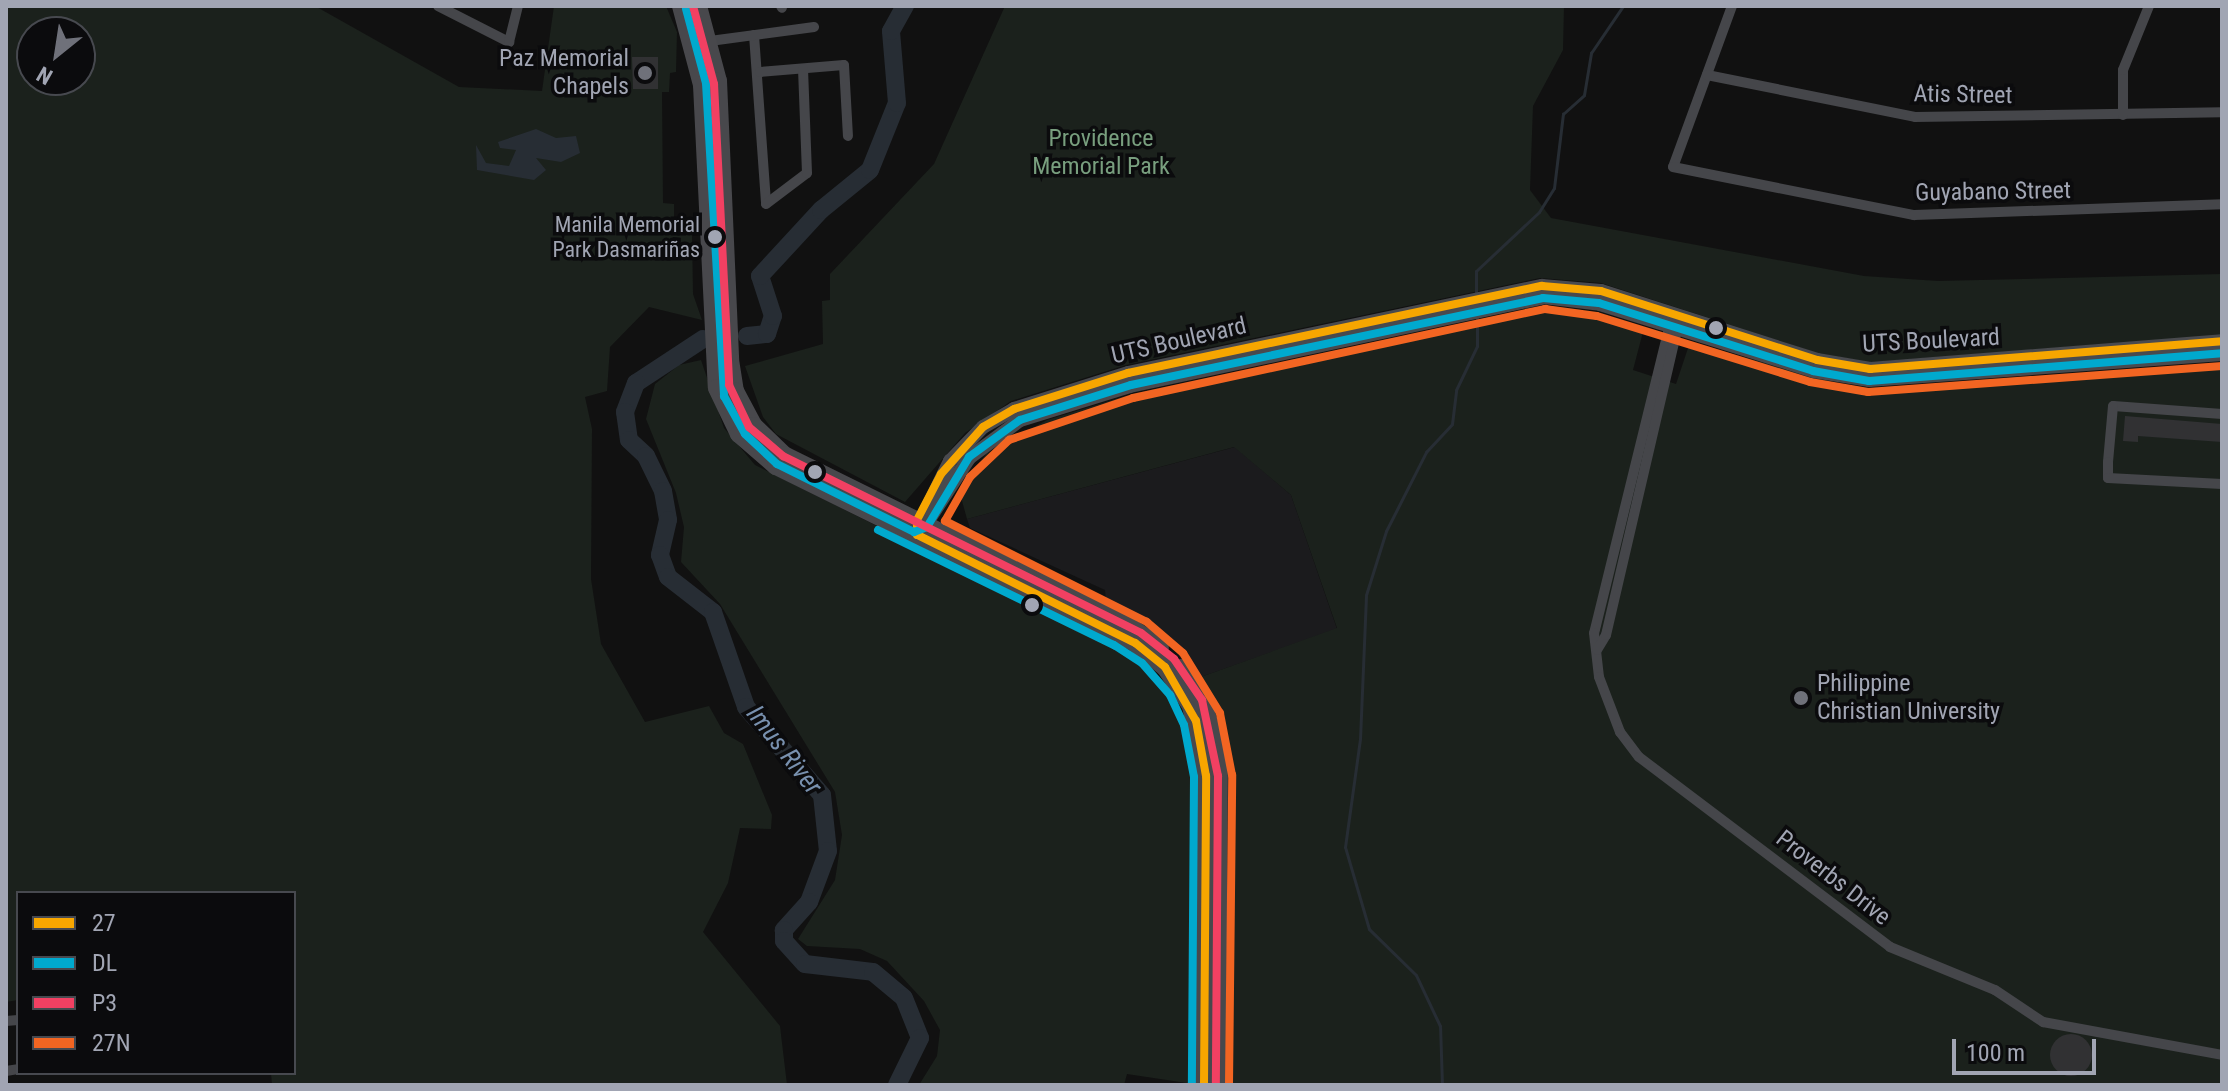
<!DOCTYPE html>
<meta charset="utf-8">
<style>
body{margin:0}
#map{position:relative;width:2228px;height:1091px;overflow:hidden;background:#111;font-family:"Roboto Condensed",sans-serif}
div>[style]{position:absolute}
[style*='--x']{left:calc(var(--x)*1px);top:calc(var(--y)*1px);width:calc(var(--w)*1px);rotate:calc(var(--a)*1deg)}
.built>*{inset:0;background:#1b1b1d}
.green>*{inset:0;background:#1b211c}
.water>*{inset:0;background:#272d34}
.stream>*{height:3px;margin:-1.5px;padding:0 1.5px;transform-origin:1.5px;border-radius:1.5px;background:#272d34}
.river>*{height:18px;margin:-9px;padding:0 9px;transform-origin:9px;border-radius:9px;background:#272d34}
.building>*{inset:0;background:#313133}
.round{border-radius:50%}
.street>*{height:10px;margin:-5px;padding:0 5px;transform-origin:5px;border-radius:5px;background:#45464a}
.secondary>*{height:14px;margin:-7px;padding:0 7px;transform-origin:7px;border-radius:7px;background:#494a4e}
.highway>*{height:18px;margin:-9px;padding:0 9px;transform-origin:9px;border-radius:9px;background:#48484c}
.bus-1>*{height:8px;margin:-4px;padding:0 4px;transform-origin:4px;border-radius:4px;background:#f7a600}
.bus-2>*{height:8px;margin:-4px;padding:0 4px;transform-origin:4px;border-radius:4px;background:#00a9ce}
.bus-3>*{height:8px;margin:-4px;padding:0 4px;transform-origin:4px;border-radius:4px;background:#f24062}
.bus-4>*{height:8px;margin:-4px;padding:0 4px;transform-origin:4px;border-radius:4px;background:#f26522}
.dots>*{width:22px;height:22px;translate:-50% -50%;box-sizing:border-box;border:4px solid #0b0b0d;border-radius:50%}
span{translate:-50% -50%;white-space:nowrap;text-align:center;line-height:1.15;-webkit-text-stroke:7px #0b0b0d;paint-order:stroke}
.bus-label{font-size:22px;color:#a1a5b3}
.right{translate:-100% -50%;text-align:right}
.poi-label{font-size:24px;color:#a1a5b3}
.left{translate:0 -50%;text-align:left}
.street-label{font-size:24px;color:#a1a5b3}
.park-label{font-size:24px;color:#789e7e}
.water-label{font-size:26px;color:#7890ae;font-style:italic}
.frame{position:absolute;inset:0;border:8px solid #a1a5b3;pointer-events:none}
.legend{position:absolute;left:16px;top:891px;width:280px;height:184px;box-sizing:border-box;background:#0b0b0d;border:2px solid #47494f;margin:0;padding:10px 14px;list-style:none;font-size:24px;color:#a1a5b3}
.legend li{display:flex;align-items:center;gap:16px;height:40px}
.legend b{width:40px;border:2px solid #47494f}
.north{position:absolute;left:16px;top:16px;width:80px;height:80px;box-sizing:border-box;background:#0b0b0d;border:2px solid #47494f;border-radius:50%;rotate:210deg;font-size:22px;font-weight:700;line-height:32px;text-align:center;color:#a1a5b3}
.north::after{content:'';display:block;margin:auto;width:28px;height:36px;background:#6f717a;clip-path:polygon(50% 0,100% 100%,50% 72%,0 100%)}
.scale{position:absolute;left:1952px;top:1039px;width:144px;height:36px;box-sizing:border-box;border:4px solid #a1a5b3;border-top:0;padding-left:10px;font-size:24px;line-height:28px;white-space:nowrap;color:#a1a5b3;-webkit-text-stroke:6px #0b0b0d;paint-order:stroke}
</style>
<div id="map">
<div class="built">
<i style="clip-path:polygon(1235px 447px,1291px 495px,1337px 629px,1198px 678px,1162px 636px,1106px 601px,1105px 590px,970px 528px,967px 519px)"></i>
</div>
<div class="green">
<i style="clip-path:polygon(evenodd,6px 6px,315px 6px,459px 87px,542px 91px,554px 6px,666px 6px,677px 32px,676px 72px,670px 73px,669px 92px,662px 92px,663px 203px,674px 204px,674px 218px,683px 218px,683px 233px,692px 233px,693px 294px,702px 320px,649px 307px,610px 347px,607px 391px,585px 397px,592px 429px,591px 579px,601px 644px,645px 722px,709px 706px,724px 733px,743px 744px,772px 815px,771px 829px,740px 828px,728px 883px,703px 932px,780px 1026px,787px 1085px,272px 1085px,271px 1073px,294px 1073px,294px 893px,18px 893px,18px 1000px,6px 1002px,6px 6px,32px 32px,80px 32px,80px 80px,32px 80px,32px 32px)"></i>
<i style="clip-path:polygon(1005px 6px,1564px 6px,1563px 50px,1533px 106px,1530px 190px,1551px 218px,1864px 276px,1938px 281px,2222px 274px,2222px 335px,1870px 362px,1817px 353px,1601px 283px,1540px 278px,1126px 365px,1011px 401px,965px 433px,905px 502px,776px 434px,763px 417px,745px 366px,823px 344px,822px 301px,830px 300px,830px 274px,934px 164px)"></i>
<i style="clip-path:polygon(1543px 307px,1578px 309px,1644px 328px,1633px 370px,1676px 384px,1690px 342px,1868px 392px,2222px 363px,2222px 1085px,1227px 1085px,1229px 776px,1223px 732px,1198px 678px,1337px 628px,1291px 495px,1234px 447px,967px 519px,959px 490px,986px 454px,1047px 420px,1132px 394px)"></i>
<i style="clip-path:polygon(701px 360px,724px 428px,755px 465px,1115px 645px,1170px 693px,1197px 777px,1200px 1085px,1127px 1074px,1124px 1085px,919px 1085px,937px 1056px,940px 1030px,924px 1001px,887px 961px,860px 949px,807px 946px,798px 939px,835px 880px,842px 835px,835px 792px,720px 604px,681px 562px,684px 527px,676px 493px,646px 419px,655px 384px,679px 365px)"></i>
</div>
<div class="water">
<i style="clip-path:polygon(536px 129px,556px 138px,576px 136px,580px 153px,561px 162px,536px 158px,546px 170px,534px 180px,477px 170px,476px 145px,486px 163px,509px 166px,516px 150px,500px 148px,498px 142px)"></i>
</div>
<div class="stream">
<i style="--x:1476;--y:293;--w:22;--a:-90"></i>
<i style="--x:1476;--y:271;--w:86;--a:-43.1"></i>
<i style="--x:1539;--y:212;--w:28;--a:-58"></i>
<i style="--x:1554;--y:188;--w:75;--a:-83.1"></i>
<i style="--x:1563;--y:114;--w:28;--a:-42"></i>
<i style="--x:1584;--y:95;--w:43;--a:-80.5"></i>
<i style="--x:1591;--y:53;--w:57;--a:-55.8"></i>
<i style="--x:1442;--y:1085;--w:59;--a:-91.9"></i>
<i style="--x:1440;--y:1026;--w:56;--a:-115.2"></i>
<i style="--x:1416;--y:975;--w:66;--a:-135.6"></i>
<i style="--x:1369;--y:929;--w:85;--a:-106.3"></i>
<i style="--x:1345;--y:847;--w:109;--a:-82.1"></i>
<i style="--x:1360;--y:739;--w:144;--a:-87.6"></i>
<i style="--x:1366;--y:595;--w:67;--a:-72.6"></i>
<i style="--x:1386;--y:531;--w:89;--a:-63.1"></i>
<i style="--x:1426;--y:452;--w:38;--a:-47"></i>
<i style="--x:1452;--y:424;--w:34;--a:-83"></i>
<i style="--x:1456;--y:390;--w:49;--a:-64.5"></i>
<i style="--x:1477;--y:346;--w:29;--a:-90"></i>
</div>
<div class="river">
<i style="--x:747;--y:336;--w:20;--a:-6"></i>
<i style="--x:767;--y:334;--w:19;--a:-72"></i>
<i style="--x:773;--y:316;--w:42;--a:-108"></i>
<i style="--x:760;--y:276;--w:90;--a:-47.3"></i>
<i style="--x:821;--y:210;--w:63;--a:-39.2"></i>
<i style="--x:870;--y:170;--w:72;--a:-68.1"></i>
<i style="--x:897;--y:103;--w:72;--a:-94.8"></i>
<i style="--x:891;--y:31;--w:29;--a:-61"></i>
<i style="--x:703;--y:339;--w:80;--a:146.7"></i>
<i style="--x:636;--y:383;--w:31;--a:111"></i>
<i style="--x:625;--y:412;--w:28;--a:82"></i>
<i style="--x:629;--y:440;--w:23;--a:43"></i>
<i style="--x:646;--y:456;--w:39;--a:64"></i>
<i style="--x:663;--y:491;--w:29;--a:80"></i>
<i style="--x:668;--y:520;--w:36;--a:103"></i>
<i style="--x:660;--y:555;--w:23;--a:70"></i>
<i style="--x:668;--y:577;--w:57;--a:37.9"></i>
<i style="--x:713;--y:612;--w:101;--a:70.8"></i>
<i style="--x:746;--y:707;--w:116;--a:49.2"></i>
<i style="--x:822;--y:795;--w:56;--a:83.9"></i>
<i style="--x:828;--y:851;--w:54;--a:110.4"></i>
<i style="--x:809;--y:902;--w:38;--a:132"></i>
<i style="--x:784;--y:930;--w:11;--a:90"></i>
<i style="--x:784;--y:941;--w:31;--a:48"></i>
<i style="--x:805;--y:964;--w:68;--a:6.7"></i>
<i style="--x:873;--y:972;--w:40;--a:40"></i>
<i style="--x:904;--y:998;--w:43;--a:68.2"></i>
<i style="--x:920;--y:1038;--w:52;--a:116.1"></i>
</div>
<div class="building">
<i style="clip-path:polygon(632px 57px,658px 57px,658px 89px,633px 89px)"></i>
<i style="clip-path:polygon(2125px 416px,2222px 424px,2222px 442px,2138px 436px,2138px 442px,2123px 441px)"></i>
<i class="round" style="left:2050px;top:1034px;width:42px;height:42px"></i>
</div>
<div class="street">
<i style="--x:438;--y:6;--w:80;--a:26.9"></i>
<i style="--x:509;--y:42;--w:37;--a:-76"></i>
<i style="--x:781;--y:6;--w:2;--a:63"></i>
<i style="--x:1732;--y:6;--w:171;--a:110.1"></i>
<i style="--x:1673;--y:167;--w:246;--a:11.3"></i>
<i style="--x:1914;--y:215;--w:308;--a:-2"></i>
<i style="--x:754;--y:35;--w:169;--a:85.9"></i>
<i style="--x:710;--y:41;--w:105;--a:-7.7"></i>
<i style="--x:760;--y:72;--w:84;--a:-4.8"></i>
<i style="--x:844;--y:65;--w:71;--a:86.8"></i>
<i style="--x:1707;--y:75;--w:212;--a:11.4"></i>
<i style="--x:1915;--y:117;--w:307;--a:-0.9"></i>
<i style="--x:2123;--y:115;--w:45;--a:-90"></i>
<i style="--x:2123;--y:70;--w:69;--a:-67.9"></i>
<i style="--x:766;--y:204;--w:51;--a:-37.1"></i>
<i style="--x:807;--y:173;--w:104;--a:-92.2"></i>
<i style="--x:1671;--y:320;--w:322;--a:103.8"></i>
<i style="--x:1594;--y:633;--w:44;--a:83.5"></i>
<i style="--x:1599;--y:677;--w:59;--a:69.1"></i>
<i style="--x:1620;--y:732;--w:31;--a:53"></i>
<i style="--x:1639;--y:757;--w:315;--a:37.1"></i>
<i style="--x:1890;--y:947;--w:113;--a:22.3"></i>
<i style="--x:1995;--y:990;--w:58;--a:33.7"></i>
<i style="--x:2043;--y:1022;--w:182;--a:10.4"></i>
<i style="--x:2222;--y:414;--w:109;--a:-175.8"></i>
<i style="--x:2113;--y:406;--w:56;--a:95.1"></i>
<i style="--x:2108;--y:462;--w:16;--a:90"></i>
<i style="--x:2108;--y:478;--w:114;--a:3"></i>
<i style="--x:1597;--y:650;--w:17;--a:-59"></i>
<i style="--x:1606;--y:635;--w:317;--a:-76.9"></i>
<i style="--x:6;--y:1021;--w:12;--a:-5"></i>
<i style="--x:6;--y:1071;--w:12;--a:-9"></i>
</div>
<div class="secondary">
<i style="--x:917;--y:529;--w:76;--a:-64.1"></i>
<i style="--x:950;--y:461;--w:47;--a:-45.9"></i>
<i style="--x:983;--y:427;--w:36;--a:-30"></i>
<i style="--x:1014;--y:409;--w:120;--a:-17.5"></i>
<i style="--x:1128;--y:373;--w:423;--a:-11.9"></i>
<i style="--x:1542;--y:286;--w:59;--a:4.8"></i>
<i style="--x:1601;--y:291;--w:227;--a:17.7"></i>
<i style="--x:1817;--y:360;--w:54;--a:9.6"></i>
<i style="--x:1870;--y:369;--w:353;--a:-4.5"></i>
<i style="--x:920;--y:533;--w:90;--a:-56.8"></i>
<i style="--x:969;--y:458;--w:64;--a:-36.7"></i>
<i style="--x:1020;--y:420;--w:115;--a:-17.2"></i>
<i style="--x:1130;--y:386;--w:423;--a:-12.1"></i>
<i style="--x:1544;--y:297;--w:56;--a:7.1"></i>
<i style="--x:1600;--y:304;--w:224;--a:17.4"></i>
<i style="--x:1814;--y:371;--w:56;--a:9.3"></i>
<i style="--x:1869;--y:380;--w:354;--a:-4.2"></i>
</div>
<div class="highway">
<i style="--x:681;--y:6;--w:82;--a:75.1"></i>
<i style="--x:702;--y:85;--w:303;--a:87.2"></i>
<i style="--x:717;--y:388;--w:51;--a:64.4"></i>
<i style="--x:739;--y:434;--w:49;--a:40.9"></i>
<i style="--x:776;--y:466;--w:400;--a:26.2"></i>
<i style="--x:1135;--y:643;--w:38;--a:39"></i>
<i style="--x:1165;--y:667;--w:47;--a:56.3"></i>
<i style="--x:1191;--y:706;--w:72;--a:77.9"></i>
<i style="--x:1206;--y:776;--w:309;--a:90.4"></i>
<i style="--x:698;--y:6;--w:78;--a:75.1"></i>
<i style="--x:718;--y:81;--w:279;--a:87.5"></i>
<i style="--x:730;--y:360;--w:31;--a:81"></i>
<i style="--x:735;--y:391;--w:40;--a:62"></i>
<i style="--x:754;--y:426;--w:42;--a:44"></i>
<i style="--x:784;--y:455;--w:381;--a:26.3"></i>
<i style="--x:1126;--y:624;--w:41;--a:34.1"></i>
<i style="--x:1181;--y:668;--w:38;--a:57"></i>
<i style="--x:1202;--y:700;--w:57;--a:72.5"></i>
<i style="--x:1219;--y:754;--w:331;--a:90.3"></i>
</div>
<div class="bus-1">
<i style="--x:1204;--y:1085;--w:309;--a:-89.6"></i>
<i style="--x:1206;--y:776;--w:56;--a:-100.3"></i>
<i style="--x:1196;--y:721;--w:62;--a:-119.9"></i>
<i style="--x:1165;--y:667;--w:38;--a:-141"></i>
<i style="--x:1135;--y:643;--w:243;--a:-153.6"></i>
<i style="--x:917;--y:535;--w:15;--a:-90"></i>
<i style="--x:917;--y:520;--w:52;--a:-62.4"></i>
<i style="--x:941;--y:474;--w:63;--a:-48.2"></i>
<i style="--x:983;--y:427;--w:36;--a:-30"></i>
<i style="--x:1014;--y:409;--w:120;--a:-17.5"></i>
<i style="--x:1128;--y:373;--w:423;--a:-11.9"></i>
<i style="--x:1542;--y:286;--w:59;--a:4.8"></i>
<i style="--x:1601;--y:291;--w:227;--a:17.7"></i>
<i style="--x:1817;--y:360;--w:54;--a:9.6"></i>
<i style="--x:1870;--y:369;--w:353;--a:-4.5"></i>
</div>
<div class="bus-2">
<i style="--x:686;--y:9;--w:77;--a:74.9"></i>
<i style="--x:706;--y:83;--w:314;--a:86.7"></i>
<i style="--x:724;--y:396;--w:43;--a:61.1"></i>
<i style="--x:745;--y:434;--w:44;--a:43.2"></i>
<i style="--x:777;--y:464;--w:153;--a:26.4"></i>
<i style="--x:914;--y:532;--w:14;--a:-21"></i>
<i style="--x:927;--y:527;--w:82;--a:-59"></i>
<i style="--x:969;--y:457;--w:63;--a:-36"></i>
<i style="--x:1020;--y:420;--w:116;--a:-17.5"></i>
<i style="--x:1131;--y:385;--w:421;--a:-11.9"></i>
<i style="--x:1543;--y:298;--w:56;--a:5.1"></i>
<i style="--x:1599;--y:303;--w:225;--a:17.6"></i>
<i style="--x:1813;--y:371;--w:57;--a:10.1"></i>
<i style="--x:1869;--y:381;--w:354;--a:-4.5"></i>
<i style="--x:878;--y:530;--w:263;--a:26"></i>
<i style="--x:1114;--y:645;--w:33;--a:33"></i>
<i style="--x:1142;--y:663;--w:43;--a:48.8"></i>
<i style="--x:1170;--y:695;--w:33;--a:65"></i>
<i style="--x:1184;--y:725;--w:53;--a:79.1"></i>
<i style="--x:1194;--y:777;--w:308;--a:90.4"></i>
</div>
<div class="bus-3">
<i style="--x:693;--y:6;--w:81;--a:74.9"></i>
<i style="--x:714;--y:84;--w:301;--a:87.1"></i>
<i style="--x:729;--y:385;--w:47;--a:64.5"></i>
<i style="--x:749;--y:427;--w:45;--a:40.5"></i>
<i style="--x:783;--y:456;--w:399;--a:26.3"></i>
<i style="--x:1141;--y:633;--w:42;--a:38.2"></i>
<i style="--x:1174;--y:659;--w:50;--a:55.7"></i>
<i style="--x:1202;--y:700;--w:78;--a:78.1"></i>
<i style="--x:1218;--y:776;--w:309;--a:90.4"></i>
</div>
<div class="bus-4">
<i style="--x:1229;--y:1085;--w:310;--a:-89.4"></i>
<i style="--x:1232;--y:775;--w:63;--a:-101"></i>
<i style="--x:1220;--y:713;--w:70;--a:-121.7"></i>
<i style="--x:1183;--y:653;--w:48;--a:-139.3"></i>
<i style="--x:1147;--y:622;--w:226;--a:-153.4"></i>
<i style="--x:945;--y:521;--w:51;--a:-60.4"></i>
<i style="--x:970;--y:477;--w:54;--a:-43.5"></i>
<i style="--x:1009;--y:440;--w:131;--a:-18.7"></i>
<i style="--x:1133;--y:398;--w:422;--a:-12.2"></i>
<i style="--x:1545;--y:309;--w:52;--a:7.7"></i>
<i style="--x:1597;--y:316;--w:223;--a:17.2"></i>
<i style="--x:1810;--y:382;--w:59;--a:9.8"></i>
<i style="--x:1868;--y:392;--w:355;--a:-4.2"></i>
</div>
<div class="dots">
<i style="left:645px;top:73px;background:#6f717a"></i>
<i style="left:715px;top:237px;background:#a1a5b3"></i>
<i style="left:1716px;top:328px;background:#a1a5b3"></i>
<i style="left:815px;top:472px;background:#a1a5b3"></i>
<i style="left:1032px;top:605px;background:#a1a5b3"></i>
<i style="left:1801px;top:698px;background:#6f717a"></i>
</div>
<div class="bus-label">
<span class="right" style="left:700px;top:237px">Manila Memorial<br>Park Dasmariñas</span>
</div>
<div class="poi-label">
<span class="right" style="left:629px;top:73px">Paz Memorial<br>Chapels</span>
<span class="left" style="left:1817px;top:698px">Philippine<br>Christian University</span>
</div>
<div class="street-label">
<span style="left:1963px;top:95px;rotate:1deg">Atis Street</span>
<span style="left:1993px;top:192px;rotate:-1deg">Guyabano Street</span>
<span style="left:1179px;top:341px;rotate:-13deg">UTS Boulevard</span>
<span style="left:1931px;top:341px;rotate:-3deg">UTS Boulevard</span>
<span style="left:1833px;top:878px;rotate:38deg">Proverbs Drive</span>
</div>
<div class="park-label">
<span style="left:1101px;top:153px">Providence<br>Memorial Park</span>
</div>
<div class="water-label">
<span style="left:784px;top:750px;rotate:52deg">Imus River</span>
</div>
<div class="frame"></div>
<ul class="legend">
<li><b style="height:10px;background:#f7a600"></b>27</li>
<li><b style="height:10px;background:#00a9ce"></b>DL</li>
<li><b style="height:10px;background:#f24062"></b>P3</li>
<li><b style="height:10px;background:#f26522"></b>27N</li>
</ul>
<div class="north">N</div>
<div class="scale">100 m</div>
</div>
